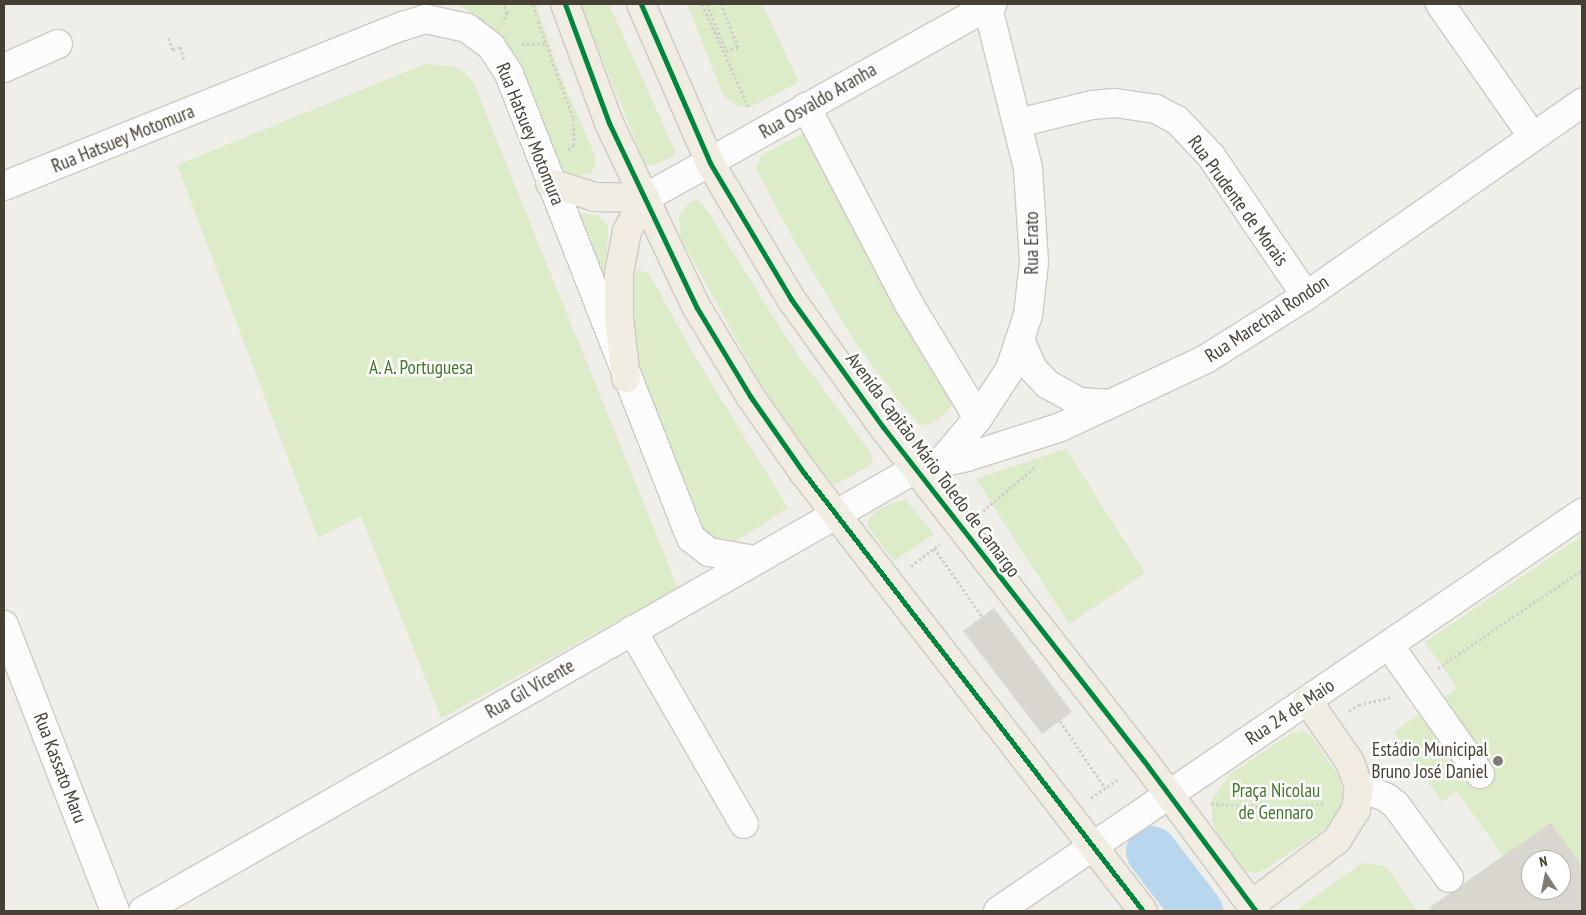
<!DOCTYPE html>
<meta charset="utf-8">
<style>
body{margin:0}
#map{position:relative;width:1586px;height:915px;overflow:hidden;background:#f0eee8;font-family:"PT Sans Narrow",sans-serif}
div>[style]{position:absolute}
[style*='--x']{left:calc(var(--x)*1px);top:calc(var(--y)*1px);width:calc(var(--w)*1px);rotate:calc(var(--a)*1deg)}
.green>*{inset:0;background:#dcebc8}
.river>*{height:51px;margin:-25.5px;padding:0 25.5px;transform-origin:25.5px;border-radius:25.5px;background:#b8d6ee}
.building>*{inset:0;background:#d9d6d0}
.path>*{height:3px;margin-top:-1.5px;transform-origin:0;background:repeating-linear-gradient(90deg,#d1cec9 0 2.5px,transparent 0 5px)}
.roads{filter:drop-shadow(1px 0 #cccac4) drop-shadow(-1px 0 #cccac4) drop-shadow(0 1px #cccac4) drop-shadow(0 -1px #cccac4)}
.minor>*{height:28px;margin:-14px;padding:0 14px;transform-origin:14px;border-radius:14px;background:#fdfcfc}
.major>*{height:28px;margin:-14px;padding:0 14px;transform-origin:14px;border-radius:14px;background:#f1ede2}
.cycleway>*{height:5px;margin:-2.5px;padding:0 2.5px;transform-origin:2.5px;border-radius:2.5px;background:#00873e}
.dots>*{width:14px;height:14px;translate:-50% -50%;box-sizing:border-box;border:2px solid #fff;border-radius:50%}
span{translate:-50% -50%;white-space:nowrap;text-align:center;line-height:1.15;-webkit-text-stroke:5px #fff;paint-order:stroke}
.street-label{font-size:19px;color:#453f34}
.park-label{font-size:19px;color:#427727}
.poi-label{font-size:19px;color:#453f34}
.right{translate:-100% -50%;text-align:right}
.frame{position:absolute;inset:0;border:5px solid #453f34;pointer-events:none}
.north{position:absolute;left:1521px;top:850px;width:50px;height:50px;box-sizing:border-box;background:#fff;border:1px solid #b5b2ae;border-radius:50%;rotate:349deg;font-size:14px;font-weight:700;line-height:20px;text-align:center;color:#453f34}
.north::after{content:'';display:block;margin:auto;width:18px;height:22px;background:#817c73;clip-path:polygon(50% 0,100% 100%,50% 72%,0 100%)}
</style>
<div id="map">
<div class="green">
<i style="clip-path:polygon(459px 4px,536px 4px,560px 75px,595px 155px,595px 167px,590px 174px,571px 177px,557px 165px,507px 50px,487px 26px)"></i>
<i style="clip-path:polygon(580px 4px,609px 4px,675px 151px,673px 157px,650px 166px,645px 164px)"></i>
<i style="clip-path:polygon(687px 4px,762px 4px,799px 82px,750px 107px,737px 106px,723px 95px)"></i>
<i style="clip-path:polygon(425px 64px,453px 66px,462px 70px,474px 84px,678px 588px,441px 718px,361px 516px,318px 538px,177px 165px)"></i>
<i style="clip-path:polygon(821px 124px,964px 388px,946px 413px,931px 424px,921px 425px,906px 410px,855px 342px,790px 233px,756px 168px,762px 155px)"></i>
<i style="clip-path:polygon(697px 200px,703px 204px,792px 347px,871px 453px,873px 460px,869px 466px,836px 484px,827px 480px,759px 381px,680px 236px,679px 216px,690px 202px)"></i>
<i style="clip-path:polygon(576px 212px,599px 216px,608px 226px,606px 282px,603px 287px)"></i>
<i style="clip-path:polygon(638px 270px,649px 273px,691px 350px,788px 508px,730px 545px,700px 536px,636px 371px,632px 336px,632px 277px)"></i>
<i style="clip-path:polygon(1066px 449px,1145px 573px,1069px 624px,976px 479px)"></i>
<i style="clip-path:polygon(906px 500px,934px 534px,894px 561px,868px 527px,868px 520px,875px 512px,894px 502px)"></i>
<i style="clip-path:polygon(evenodd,1582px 536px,1582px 911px,1425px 911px,1503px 856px,1457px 791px,1442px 802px,1394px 732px,1457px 688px,1425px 642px,1582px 536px,1531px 860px,1561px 860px,1561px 890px,1531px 890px,1531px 860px)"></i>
<i style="clip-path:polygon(1302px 731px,1311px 736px,1340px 778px,1343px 794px,1340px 810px,1326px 828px,1266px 869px,1255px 873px,1245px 871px,1218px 835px,1212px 821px,1212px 800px,1230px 774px,1290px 734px)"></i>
<i style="clip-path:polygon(1362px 863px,1386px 866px,1417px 911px,1295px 911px)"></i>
</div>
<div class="river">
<i style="--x:1151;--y:851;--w:76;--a:52.5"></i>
</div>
<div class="building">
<i style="clip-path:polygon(994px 608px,1072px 712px,1042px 734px,963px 631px)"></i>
<i style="clip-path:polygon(evenodd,1551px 823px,1582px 867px,1582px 911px,1433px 911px,1430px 907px,1551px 823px,1531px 860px,1561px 860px,1561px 890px,1531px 890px,1531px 860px)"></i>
</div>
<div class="path">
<i style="--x:533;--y:4;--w:11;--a:75"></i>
<i style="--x:702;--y:4;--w:114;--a:65.7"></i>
<i style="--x:707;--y:4;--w:51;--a:68"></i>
<i style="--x:726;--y:51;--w:13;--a:-18"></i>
<i style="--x:738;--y:47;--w:46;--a:-111.6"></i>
<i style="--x:504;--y:19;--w:7;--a:-63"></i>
<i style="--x:507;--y:13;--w:9;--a:-108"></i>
<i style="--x:538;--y:21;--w:103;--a:70.2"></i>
<i style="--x:573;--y:118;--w:27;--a:88"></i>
<i style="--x:574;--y:145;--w:8;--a:140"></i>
<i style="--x:168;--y:38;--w:13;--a:67"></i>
<i style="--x:173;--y:50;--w:8;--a:-23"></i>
<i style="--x:180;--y:47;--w:13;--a:72"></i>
<i style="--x:522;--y:44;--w:24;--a:-2"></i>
<i style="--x:983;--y:511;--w:71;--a:-40.4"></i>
<i style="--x:934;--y:548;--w:83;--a:54.8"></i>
<i style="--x:911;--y:566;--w:36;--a:-37"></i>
<i style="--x:1438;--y:668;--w:174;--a:-34.2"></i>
<i style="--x:1349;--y:711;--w:12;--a:-31"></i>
<i style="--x:1359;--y:705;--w:32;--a:-14"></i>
<i style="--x:1060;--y:721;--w:81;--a:56.1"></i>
<i style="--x:1091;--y:798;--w:35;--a:-35"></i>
<i style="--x:1211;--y:804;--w:75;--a:3.1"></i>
<i style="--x:1286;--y:808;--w:40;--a:-7.1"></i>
</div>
<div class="roads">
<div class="minor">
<i style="--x:1440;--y:4;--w:162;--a:55"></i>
<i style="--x:4;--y:68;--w:59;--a:-24"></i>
<i style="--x:806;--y:107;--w:222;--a:62.4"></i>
<i style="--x:909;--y:304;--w:133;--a:58.8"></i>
<i style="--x:1018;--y:123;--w:76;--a:-13.7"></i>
<i style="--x:1092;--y:105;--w:23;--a:-5"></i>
<i style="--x:1115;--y:103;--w:41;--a:8.3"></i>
<i style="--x:1156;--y:109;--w:24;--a:28"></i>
<i style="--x:1177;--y:120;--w:50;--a:46.6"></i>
<i style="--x:1211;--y:156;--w:169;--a:55.8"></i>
<i style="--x:4;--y:186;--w:430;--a:-21.9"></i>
<i style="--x:403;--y:26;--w:24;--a:-17"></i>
<i style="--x:426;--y:19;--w:42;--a:12.4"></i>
<i style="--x:467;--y:28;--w:30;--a:37"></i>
<i style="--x:491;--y:46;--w:33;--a:57"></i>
<i style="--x:509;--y:74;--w:498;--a:68.6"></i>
<i style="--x:691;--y:538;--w:23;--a:38"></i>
<i style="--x:709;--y:552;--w:46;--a:10.1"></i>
<i style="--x:645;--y:198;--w:398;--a:-29.2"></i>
<i style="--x:1021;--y:342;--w:30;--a:66"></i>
<i style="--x:1033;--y:369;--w:21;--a:47"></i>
<i style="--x:1047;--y:384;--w:38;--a:29"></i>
<i style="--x:1080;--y:402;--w:29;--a:4"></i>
<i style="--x:941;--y:462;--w:57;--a:-49.9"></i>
<i style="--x:978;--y:418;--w:59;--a:-56.9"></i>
<i style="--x:1010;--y:369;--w:57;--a:-71.6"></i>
<i style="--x:1028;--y:315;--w:53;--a:-83.5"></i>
<i style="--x:1034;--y:262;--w:94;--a:-93.7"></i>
<i style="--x:1028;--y:168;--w:169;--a:-104"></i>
<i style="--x:4;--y:625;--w:307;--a:68.8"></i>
<i style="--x:632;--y:630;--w:224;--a:60"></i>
<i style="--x:1389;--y:645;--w:158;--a:54.8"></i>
<i style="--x:1359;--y:787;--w:30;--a:21"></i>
<i style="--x:1387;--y:798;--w:11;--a:38"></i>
<i style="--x:1396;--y:805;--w:90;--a:54"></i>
<i style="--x:143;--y:911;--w:892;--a:-29.78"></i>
<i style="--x:917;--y:468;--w:51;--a:-12.4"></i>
<i style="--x:967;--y:457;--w:99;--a:-17.7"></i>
<i style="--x:1061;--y:427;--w:160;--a:-25.1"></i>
<i style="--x:1206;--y:359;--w:118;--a:-32.2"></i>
<i style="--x:1306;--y:296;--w:337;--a:-35"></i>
<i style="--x:998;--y:911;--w:707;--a:-34.27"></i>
</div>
<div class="major">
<i style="--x:565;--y:4;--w:127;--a:69.7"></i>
<i style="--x:609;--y:123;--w:205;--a:64.6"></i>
<i style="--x:697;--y:308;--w:103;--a:58.9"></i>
<i style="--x:750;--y:396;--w:94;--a:55"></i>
<i style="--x:804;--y:473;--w:554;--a:52.26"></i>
<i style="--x:641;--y:4;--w:173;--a:66.5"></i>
<i style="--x:710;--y:163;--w:158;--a:59.2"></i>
<i style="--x:791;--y:299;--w:158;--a:54.3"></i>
<i style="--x:883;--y:427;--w:424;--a:52"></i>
<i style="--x:1144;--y:761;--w:187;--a:53.3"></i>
<i style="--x:550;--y:183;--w:47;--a:17.3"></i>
<i style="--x:595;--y:197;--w:50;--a:1.1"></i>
<i style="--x:626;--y:378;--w:60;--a:-96.7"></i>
<i style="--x:619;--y:318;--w:44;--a:-90"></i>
<i style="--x:619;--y:274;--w:44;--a:-79.5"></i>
<i style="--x:627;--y:231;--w:38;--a:-61"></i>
<i style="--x:1251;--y:905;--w:108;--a:-37.1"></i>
<i style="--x:1337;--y:840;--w:36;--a:-58"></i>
<i style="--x:1356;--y:810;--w:23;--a:-83"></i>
<i style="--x:1359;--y:787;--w:27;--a:-110"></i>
<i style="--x:1350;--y:762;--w:75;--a:-124.7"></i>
</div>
</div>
<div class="cycleway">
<i style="--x:565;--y:4;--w:127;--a:69.7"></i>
<i style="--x:609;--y:123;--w:205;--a:64.6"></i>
<i style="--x:697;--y:308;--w:103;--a:58.9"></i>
<i style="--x:750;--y:396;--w:94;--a:55"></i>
<i style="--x:804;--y:473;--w:554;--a:52.26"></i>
<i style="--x:641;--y:4;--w:173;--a:66.5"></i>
<i style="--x:710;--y:163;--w:158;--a:59.2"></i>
<i style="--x:791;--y:299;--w:158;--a:54.3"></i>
<i style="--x:883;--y:427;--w:424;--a:52"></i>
<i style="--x:1144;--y:761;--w:187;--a:53.3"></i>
</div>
<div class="dots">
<i style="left:1498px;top:761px;background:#817c73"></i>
</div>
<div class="street-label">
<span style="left:818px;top:101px;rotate:-30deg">Rua Osvaldo Aranha</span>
<span style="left:530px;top:134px;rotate:68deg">Rua Hatsuey Motomura</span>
<span style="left:123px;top:139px;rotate:-22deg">Rua Hatsuey Motomura</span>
<span style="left:1238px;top:201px;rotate:54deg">Rua Prudente de Morais</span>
<span style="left:1032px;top:243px;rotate:-90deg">Rua Erato</span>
<span style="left:1267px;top:319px;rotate:-33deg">Rua Marechal Rondon</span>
<span style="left:933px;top:465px;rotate:53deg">Avenida Capitão Mário Toledo de Camargo</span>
<span style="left:530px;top:689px;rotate:-30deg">Rua Gil Vicente</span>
<span style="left:1290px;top:712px;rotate:-34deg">Rua 24 de Maio</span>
<span style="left:60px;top:768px;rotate:69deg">Rua Kassato Maru</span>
</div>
<div class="park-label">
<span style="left:421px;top:368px">A. A. Portuguesa</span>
<span style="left:1276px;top:802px">Praça Nicolau<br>de Gennaro</span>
</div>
<div class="poi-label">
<span class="right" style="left:1488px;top:761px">Estádio Municipal<br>Bruno José Daniel</span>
</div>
<div class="frame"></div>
<div class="north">N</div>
</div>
